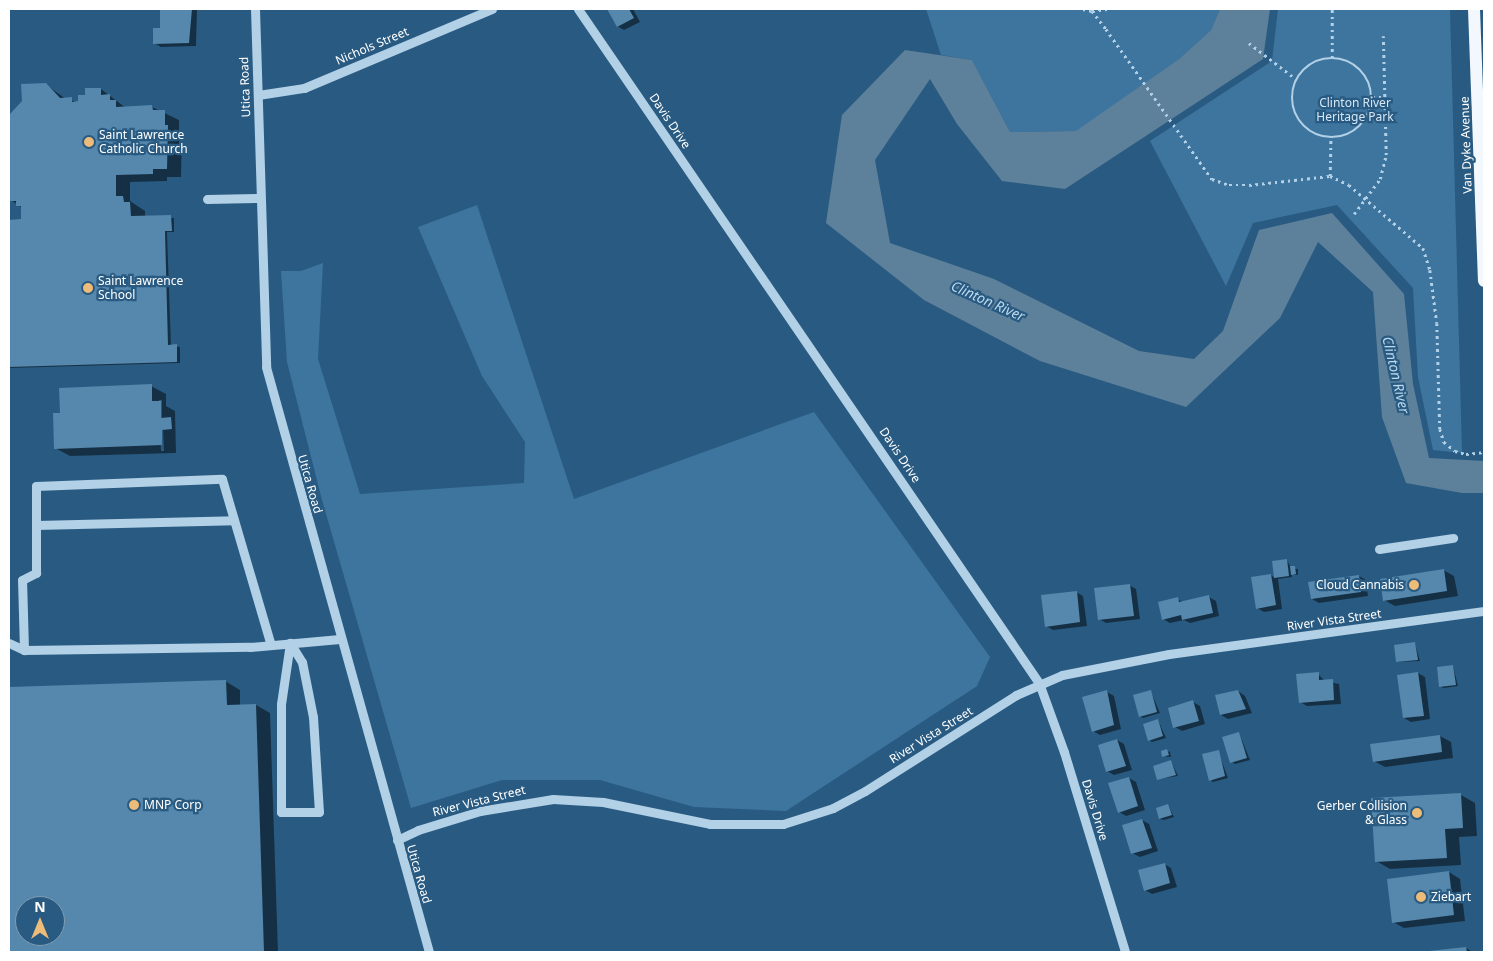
<!DOCTYPE html>
<style>
body{margin:0}
#map{position:relative;width:1493px;height:961px;overflow:hidden;background:#295b82;font-family:"Noto Sans",sans-serif}
div>[style]{position:absolute}
[style*='--x']{left:calc(var(--x)*1px);top:calc(var(--y)*1px);width:calc(var(--w)*1px);rotate:calc(var(--a)*1deg)}
.green>*{inset:0;background:#3e759f}
.water>*{inset:0;background:#5e819b}
.shadow>*{inset:0;background:#0007}
.building>*{inset:0;background:#5687ac}
.path>*{height:2.5px;margin-top:-1.25px;transform-origin:0;background:repeating-linear-gradient(90deg,#b2d0e6 0 2.5px,transparent 0 6.5px)}
.path>.ring{margin:-1.25px;padding:0;box-sizing:content-box;background:none;border:2.5px solid #b2d0e6;border-radius:50%}
.minor>*{height:9px;margin:-4.5px;padding:0 4.5px;transform-origin:4.5px;border-radius:4.5px;background:#b2d0e6}
.major>*{height:12px;margin:-6px;padding:0 6px;transform-origin:6px;border-radius:6px;background:#f2f8fd}
.dots>*{width:14px;height:14px;translate:-50% -50%;box-sizing:border-box;border:2px solid #295b82;border-radius:50%}
span{translate:-50% -50%;white-space:nowrap;text-align:center;line-height:1.15;-webkit-text-stroke:4.5px #295b82;paint-order:stroke}
.street-label{font-size:12px;color:#fff}
.park-label{font-size:12px;color:#d5e7f5}
.poi-label{font-size:12px;color:#fff}
.left{translate:0 -50%;text-align:left}
.right{translate:-100% -50%;text-align:right}
.water-label{font-size:14px;color:#bdd9ed;font-style:italic}
.frame{position:absolute;inset:0;border:10px solid #fff;pointer-events:none}
.north{position:absolute;left:15px;top:896px;width:50px;height:50px;box-sizing:border-box;background:#295b82;border:1px solid #7f9db4;border-radius:50%;rotate:0deg;font-size:14px;font-weight:700;line-height:20px;text-align:center;color:#fff}
.north::after{content:'';display:block;margin:auto;width:18px;height:22px;background:#edbc79;clip-path:polygon(50% 0,100% 100%,50% 72%,0 100%)}
</style>
<div id="map">
<div class="green">
<i style="clip-path:polygon(926px 9px,1220px 9px,1211px 30px,1179px 59px,1077px 131px,1010px 132px,972px 60px,941px 55px)"></i>
<i style="clip-path:polygon(1278px 9px,1450px 9px,1462px 453px,1433px 450px,1418px 377px,1413px 288px,1337px 205px,1253px 223px,1226px 286px,1150px 141px,1272px 61px)"></i>
<i style="clip-path:polygon(477px 205px,574px 499px,814px 412px,990px 657px,977px 686px,786px 811px,694px 807px,600px 780px,502px 780px,411px 808px,322px 500px,287px 362px,281px 271px,301px 271px,323px 263px,318px 359px,360px 494px,524px 483px,525px 442px,482px 376px,418px 227px)"></i>
</div>
<div class="water">
<i style="clip-path:polygon(1220px 9px,1270px 9px,1263px 59px,1065px 189px,1002px 181px,957px 124px,930px 79px,875px 160px,890px 243px,994px 279px,1139px 351px,1194px 359px,1223px 331px,1259px 230px,1332px 213px,1404px 294px,1413px 384px,1429px 458px,1484px 461px,1484px 493px,1462px 493px,1406px 483px,1382px 417px,1373px 292px,1318px 242px,1280px 318px,1186px 407px,1040px 361px,924px 300px,826px 223px,842px 115px,905px 50px,972px 60px,1010px 132px,1076px 131px,1179px 59px,1211px 30px)"></i>
</div>
<div class="shadow">
<i style="clip-path:polygon(161px 9px,197px 9px,196px 46px,161px 47px,154px 43px,162px 29px)"></i>
<i style="clip-path:polygon(608px 9px,633px 9px,640px 22px,624px 30px,617px 26px)"></i>
<i style="clip-path:polygon(45px 84px,66px 99px,80px 103px,101px 89px,126px 108px,152px 107px,179px 120px,179px 133px,182px 134px,181px 177px,167px 177px,167px 181px,130px 182px,130px 201px,145px 211px,145px 217px,174px 218px,174px 232px,167px 232px,171px 346px,180px 347px,180px 363px,9px 368px,9px 221px,26px 220px,22px 208px,11px 200px,9px 115px)"></i>
<i style="clip-path:polygon(evenodd,151px 386px,166px 394px,166px 406px,175px 411px,176px 453px,70px 456px,55px 448px,61px 414px,151px 386px,159px 400px,162px 400px,162px 419px,160px 419px,159px 400px,151px 386px,160px 428px,163px 428px,164px 451px,161px 451px,160px 428px)"></i>
<i style="clip-path:polygon(1287px 560px,1291px 568px,1298px 569px,1298px 575px,1292px 574px,1292px 577px,1278px 579px,1282px 609px,1264px 612px,1257px 608px,1271px 575px,1275px 578px)"></i>
<i style="clip-path:polygon(1443px 570px,1454px 576px,1458px 596px,1395px 606px,1384px 600px)"></i>
<i style="clip-path:polygon(1359px 576px,1366px 580px,1368px 596px,1319px 603px,1312px 599px)"></i>
<i style="clip-path:polygon(1129px 585px,1136px 589px,1140px 619px,1106px 623px,1099px 619px)"></i>
<i style="clip-path:polygon(1076px 592px,1083px 596px,1087px 626px,1053px 630px,1046px 626px)"></i>
<i style="clip-path:polygon(1209px 597px,1216px 601px,1219px 616px,1190px 623px,1184px 620px,1170px 623px,1163px 619px,1177px 599px,1183px 602px)"></i>
<i style="clip-path:polygon(1415px 644px,1420px 661px,1397px 662px)"></i>
<i style="clip-path:polygon(1453px 666px,1458px 686px,1444px 688px,1441px 687px)"></i>
<i style="clip-path:polygon(1418px 673px,1425px 677px,1430px 719px,1411px 722px,1404px 718px)"></i>
<i style="clip-path:polygon(1318px 674px,1325px 681px,1339px 684px,1341px 704px,1307px 706px,1300px 702px)"></i>
<i style="clip-path:polygon(evenodd,225px 681px,240px 690px,240px 706px,256px 705px,270px 713px,278px 952px,9px 952px,9px 688px,225px 681px,25px 906px,55px 906px,55px 936px,25px 936px,25px 906px)"></i>
<i style="clip-path:polygon(1238px 691px,1245px 696px,1252px 713px,1228px 719px,1221px 715px)"></i>
<i style="clip-path:polygon(1107px 692px,1114px 696px,1121px 729px,1100px 735px,1093px 731px)"></i>
<i style="clip-path:polygon(1151px 692px,1160px 713px,1143px 718px,1140px 716px)"></i>
<i style="clip-path:polygon(1193px 702px,1200px 706px,1205px 724px,1182px 731px,1175px 727px)"></i>
<i style="clip-path:polygon(1158px 720px,1166px 738px,1152px 742px,1149px 740px)"></i>
<i style="clip-path:polygon(1239px 733px,1250px 760px,1235px 764px,1232px 762px)"></i>
<i style="clip-path:polygon(1440px 736px,1451px 742px,1453px 758px,1385px 767px,1374px 761px)"></i>
<i style="clip-path:polygon(1117px 740px,1124px 744px,1132px 770px,1114px 775px,1107px 771px)"></i>
<i style="clip-path:polygon(1167px 751px,1170px 752px,1171px 757px,1163px 756px)"></i>
<i style="clip-path:polygon(1218px 751px,1228px 778px,1213px 782px,1210px 780px)"></i>
<i style="clip-path:polygon(1171px 761px,1178px 776px,1158px 779px)"></i>
<i style="clip-path:polygon(1129px 778px,1136px 782px,1145px 810px,1126px 816px,1119px 812px)"></i>
<i style="clip-path:polygon(1461px 795px,1475px 803px,1477px 836px,1459px 837px,1461px 865px,1390px 869px,1376px 861px)"></i>
<i style="clip-path:polygon(1168px 805px,1174px 817px,1164px 820px,1160px 819px)"></i>
<i style="clip-path:polygon(1142px 820px,1149px 824px,1158px 851px,1140px 857px,1132px 853px)"></i>
<i style="clip-path:polygon(1164px 864px,1171px 868px,1177px 887px,1152px 894px,1145px 890px)"></i>
<i style="clip-path:polygon(1449px 872px,1460px 879px,1465px 921px,1404px 928px,1393px 922px)"></i>
<i style="clip-path:polygon(1466px 948px,1473px 952px,1429px 952px)"></i>
</div>
<div class="building">
<i style="clip-path:polygon(160px 9px,192px 9px,189px 43px,153px 44px,153px 28px,160px 28px)"></i>
<i style="clip-path:polygon(607px 9px,629px 9px,634px 18px,617px 27px)"></i>
<i style="clip-path:polygon(46px 83px,60px 98px,72px 97px,72px 102px,78px 101px,78px 95px,85px 95px,85px 88px,101px 88px,101px 95px,110px 94px,110px 100px,116px 100px,116px 107px,152px 105px,153px 110px,165px 110px,165px 125px,168px 125px,167px 169px,153px 169px,153px 174px,116px 175px,116px 196px,123px 196px,124px 202px,130px 202px,131px 216px,171px 215px,172px 231px,165px 231px,168px 345px,177px 344px,177px 362px,9px 367px,9px 220px,21px 219px,21px 206px,16px 206px,16px 201px,10px 201px,9px 115px,22px 101px,21px 84px)"></i>
<i style="clip-path:polygon(152px 384px,152px 401px,161px 401px,161px 418px,171px 417px,172px 429px,162px 430px,162px 445px,54px 449px,53px 413px,60px 413px,59px 388px)"></i>
<i style="clip-path:polygon(1287px 559px,1289px 576px,1274px 578px,1272px 561px)"></i>
<i style="clip-path:polygon(1290px 566px,1295px 566px,1296px 574px,1291px 575px)"></i>
<i style="clip-path:polygon(1444px 569px,1447px 591px,1383px 601px,1380px 579px)"></i>
<i style="clip-path:polygon(1271px 574px,1276px 605px,1256px 609px,1251px 577px)"></i>
<i style="clip-path:polygon(1359px 575px,1361px 592px,1311px 599px,1308px 582px)"></i>
<i style="clip-path:polygon(1130px 584px,1134px 616px,1098px 620px,1094px 588px)"></i>
<i style="clip-path:polygon(1077px 591px,1080px 622px,1045px 627px,1041px 595px)"></i>
<i style="clip-path:polygon(1209px 595px,1213px 613px,1182px 620px,1181px 615px,1162px 620px,1158px 602px,1178px 597px,1179px 602px)"></i>
<i style="clip-path:polygon(1415px 642px,1418px 660px,1396px 662px,1394px 645px)"></i>
<i style="clip-path:polygon(1453px 665px,1456px 685px,1439px 687px,1437px 667px)"></i>
<i style="clip-path:polygon(1319px 672px,1319px 680px,1333px 679px,1334px 700px,1299px 703px,1296px 674px)"></i>
<i style="clip-path:polygon(1418px 672px,1424px 716px,1403px 718px,1397px 675px)"></i>
<i style="clip-path:polygon(evenodd,226px 680px,227px 705px,256px 704px,264px 952px,9px 952px,9px 687px,226px 680px,25px 906px,55px 906px,55px 936px,25px 936px,25px 906px)"></i>
<i style="clip-path:polygon(1107px 690px,1114px 725px,1092px 732px,1082px 697px)"></i>
<i style="clip-path:polygon(1151px 690px,1157px 712px,1139px 717px,1133px 695px)"></i>
<i style="clip-path:polygon(1238px 690px,1246px 709px,1220px 715px,1215px 695px)"></i>
<i style="clip-path:polygon(1193px 700px,1199px 721px,1173px 728px,1168px 708px)"></i>
<i style="clip-path:polygon(1158px 719px,1163px 736px,1148px 741px,1143px 724px)"></i>
<i style="clip-path:polygon(1239px 732px,1247px 758px,1230px 763px,1222px 737px)"></i>
<i style="clip-path:polygon(1440px 735px,1442px 752px,1373px 762px,1370px 744px)"></i>
<i style="clip-path:polygon(1117px 739px,1126px 766px,1106px 772px,1098px 745px)"></i>
<i style="clip-path:polygon(1167px 749px,1169px 755px,1162px 757px,1161px 751px)"></i>
<i style="clip-path:polygon(1219px 750px,1225px 776px,1209px 781px,1202px 754px)"></i>
<i style="clip-path:polygon(1171px 760px,1176px 775px,1157px 780px,1153px 766px)"></i>
<i style="clip-path:polygon(1129px 777px,1138px 806px,1118px 813px,1108px 783px)"></i>
<i style="clip-path:polygon(1461px 793px,1463px 828px,1445px 829px,1447px 858px,1375px 862px,1371px 798px)"></i>
<i style="clip-path:polygon(1168px 804px,1172px 815px,1159px 819px,1156px 808px)"></i>
<i style="clip-path:polygon(1142px 819px,1152px 848px,1131px 854px,1122px 825px)"></i>
<i style="clip-path:polygon(1165px 863px,1170px 883px,1144px 891px,1138px 870px)"></i>
<i style="clip-path:polygon(1449px 871px,1454px 915px,1392px 923px,1387px 879px)"></i>
<i style="clip-path:polygon(1466px 947px,1467px 952px,1429px 952px,1429px 951px)"></i>
</div>
<div class="path">
<i style="--x:1083;--y:9;--w:9;--a:13"></i>
<i style="--x:1092;--y:11;--w:23;--a:52"></i>
<i style="--x:1106;--y:29;--w:184;--a:54.8"></i>
<i style="--x:1212;--y:179;--w:18;--a:19"></i>
<i style="--x:1229;--y:185;--w:20;--a:0"></i>
<i style="--x:1249;--y:185;--w:81;--a:-6.3"></i>
<i style="--x:1330;--y:176;--w:21;--a:25"></i>
<i style="--x:1349;--y:185;--w:97;--a:40.4"></i>
<i style="--x:1423;--y:248;--w:23;--a:72"></i>
<i style="--x:1430;--y:270;--w:53;--a:82.5"></i>
<i style="--x:1437;--y:323;--w:106;--a:88.4"></i>
<i style="--x:1440;--y:429;--w:14;--a:73"></i>
<i style="--x:1444;--y:442;--w:14;--a:39"></i>
<i style="--x:1455;--y:451;--w:11;--a:15"></i>
<i style="--x:1466;--y:454;--w:18;--a:-6"></i>
<i style="--x:1092;--y:11;--w:15;--a:-8"></i>
<i style="--x:1249;--y:43;--w:59;--a:37.5"></i>
<i style="--x:1332;--y:58;--w:49;--a:-90"></i>
<i class="ring" style="left:1292px;top:58px;width:77.5px;height:77.5px"></i>
<i style="--x:1372;--y:97;--w:12;--a:0"></i>
<i style="--x:1330;--y:176;--w:39;--a:-89"></i>
<i style="--x:1354;--y:214;--w:44;--a:-53.4"></i>
<i style="--x:1380;--y:179;--w:25;--a:-76"></i>
<i style="--x:1386;--y:155;--w:119;--a:-91.4"></i>
</div>
<div class="minor">
<i style="--x:255;--y:9;--w:358;--a:88.2"></i>
<i style="--x:266;--y:367;--w:607;--a:74.43"></i>
<i style="--x:578;--y:9;--w:817;--a:55.63"></i>
<i style="--x:1039;--y:683;--w:73;--a:70.1"></i>
<i style="--x:1064;--y:752;--w:209;--a:73"></i>
<i style="--x:258;--y:95;--w:47;--a:-8.7"></i>
<i style="--x:304;--y:88;--w:204;--a:-22.8"></i>
<i style="--x:207;--y:199;--w:53;--a:-1.1"></i>
<i style="--x:36;--y:525;--w:198;--a:-1.4"></i>
<i style="--x:1379;--y:549;--w:75;--a:-8.5"></i>
<i style="--x:9;--y:643;--w:17;--a:25"></i>
<i style="--x:24;--y:650;--w:226;--a:-0.8"></i>
<i style="--x:250;--y:647;--w:90;--a:-5.1"></i>
<i style="--x:290;--y:643;--w:22;--a:58"></i>
<i style="--x:302;--y:662;--w:56;--a:78.7"></i>
<i style="--x:313;--y:717;--w:95;--a:86.4"></i>
<i style="--x:319;--y:812;--w:38;--a:180"></i>
<i style="--x:281;--y:812;--w:108;--a:-90"></i>
<i style="--x:281;--y:704;--w:62;--a:-81.6"></i>
<i style="--x:24;--y:650;--w:70;--a:-91.6"></i>
<i style="--x:22;--y:580;--w:16;--a:-27"></i>
<i style="--x:36;--y:573;--w:87;--a:-90"></i>
<i style="--x:36;--y:486;--w:186;--a:-2.2"></i>
<i style="--x:222;--y:479;--w:173;--a:73.6"></i>
<i style="--x:397;--y:840;--w:23;--a:-25"></i>
<i style="--x:418;--y:830;--w:65;--a:-17"></i>
<i style="--x:480;--y:811;--w:74;--a:-9.3"></i>
<i style="--x:553;--y:799;--w:50;--a:3.4"></i>
<i style="--x:603;--y:802;--w:109;--a:11.6"></i>
<i style="--x:710;--y:824;--w:73;--a:0"></i>
<i style="--x:783;--y:824;--w:52;--a:-17.7"></i>
<i style="--x:833;--y:808;--w:36;--a:-28"></i>
<i style="--x:865;--y:791;--w:179;--a:-32.4"></i>
<i style="--x:1016;--y:695;--w:50;--a:-23.5"></i>
<i style="--x:1062;--y:675;--w:109;--a:-11.1"></i>
<i style="--x:1169;--y:654;--w:318;--a:-7.8"></i>
</div>
<div class="major">
<i style="--x:1474;--y:9;--w:272;--a:87.9"></i>
</div>
<div class="dots">
<i style="left:89px;top:142px;background:#edbc79"></i>
<i style="left:88px;top:288px;background:#edbc79"></i>
<i style="left:1414px;top:585px;background:#edbc79"></i>
<i style="left:134px;top:805px;background:#edbc79"></i>
<i style="left:1417px;top:813px;background:#edbc79"></i>
<i style="left:1421px;top:897px;background:#edbc79"></i>
</div>
<div class="street-label">
<span style="left:372px;top:46px;rotate:-23deg">Nichols Street</span>
<span style="left:245px;top:87px;rotate:-92deg">Utica Road</span>
<span style="left:670px;top:121px;rotate:56deg">Davis Drive</span>
<span style="left:1466px;top:145px;rotate:-92deg">Van Dyke Avenue</span>
<span style="left:900px;top:455px;rotate:56deg">Davis Drive</span>
<span style="left:310px;top:484px;rotate:74deg">Utica Road</span>
<span style="left:1334px;top:620px;rotate:-8deg">River Vista Street</span>
<span style="left:931px;top:735px;rotate:-32deg">River Vista Street</span>
<span style="left:479px;top:801px;rotate:-14deg">River Vista Street</span>
<span style="left:1095px;top:810px;rotate:73deg">Davis Drive</span>
<span style="left:419px;top:874px;rotate:74deg">Utica Road</span>
</div>
<div class="park-label">
<span style="left:1355px;top:110px">Clinton River<br>Heritage Park</span>
</div>
<div class="poi-label">
<span class="left" style="left:99px;top:142px">Saint Lawrence<br>Catholic Church</span>
<span class="left" style="left:98px;top:288px">Saint Lawrence<br>School</span>
<span class="right" style="left:1404px;top:585px">Cloud Cannabis</span>
<span class="left" style="left:144px;top:805px">MNP Corp</span>
<span class="right" style="left:1407px;top:813px">Gerber Collision<br>&amp; Glass</span>
<span class="left" style="left:1431px;top:897px">Ziebart</span>
</div>
<div class="water-label">
<span style="left:988px;top:301px;rotate:24deg">Clinton River</span>
<span style="left:1396px;top:375px;rotate:77deg">Clinton River</span>
</div>
<div class="frame"></div>
<div class="north">N</div>
</div>
